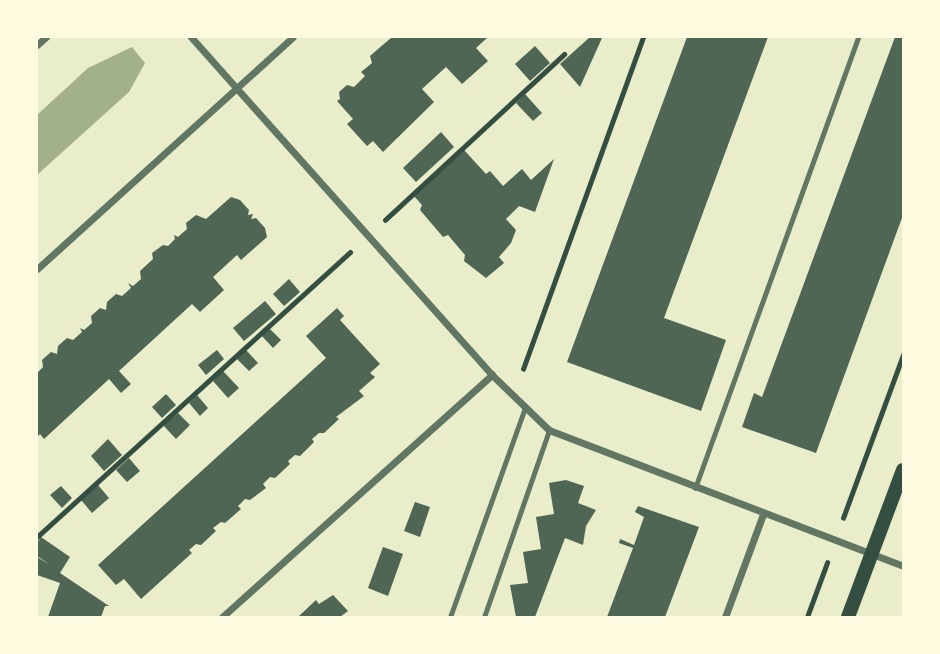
<!DOCTYPE html>
<style>
body{margin:0}
#map{position:relative;width:940px;height:654px;overflow:hidden;background:#e9edc9;font-family:Figtree,sans-serif}
div>[style]{position:absolute}
[style*='--x']{left:calc(var(--x)*1px);top:calc(var(--y)*1px);width:calc(var(--w)*1px);rotate:calc(var(--a)*1deg)}
.water>*{inset:0;background:#a3b18a}
.building>*{inset:0;background:#4f6655}
.path>*{height:4.5px;margin:-2.25px;padding:0 2.25px;transform-origin:2.25px;border-radius:2.25px;background:#344e41}
.service>*{height:5px;margin:-2.5px;padding:0 2.5px;transform-origin:2.5px;border-radius:2.5px;background:#617663}
.minor>*{height:7px;margin:-3.5px;padding:0 3.5px;transform-origin:3.5px;border-radius:3.5px;background:#617663}
.secondary>*{height:14px;margin:-7px;padding:0 7px;transform-origin:7px;border-radius:7px;background:#344e41}
span{translate:-50% -50%;white-space:nowrap;text-align:center;line-height:1.15;-webkit-text-stroke:6px #fefae0;paint-order:stroke}
.frame{position:absolute;inset:0;border:38px solid #fefae0;pointer-events:none}
</style>
<div id="map">
<div class="water">
<i style="clip-path:polygon(132px 47px,145px 63px,129px 92px,37px 175px,37px 115px,88px 68px)"></i>
</div>
<div class="building">
<i style="clip-path:polygon(392px 37px,488px 37px,476px 48px,488px 61px,462px 84px,446px 67px,422px 89px,434px 102px,383px 152px,373px 141px,367px 146px,347px 124px,353px 119px,337px 101px,340px 99px,339px 92px,347px 85px,354px 87px,365px 76px,361px 72px,372px 63px,370px 56px)"></i>
<i style="clip-path:polygon(590px 37px,602px 38px,580px 87px,560px 64px)"></i>
<i style="clip-path:polygon(687px 37px,768px 37px,664px 318px,726px 340px,701px 411px,567px 362px)"></i>
<i style="clip-path:polygon(895px 37px,903px 37px,903px 215px,816px 453px,742px 427px,754px 393px,762px 397px)"></i>
<i style="clip-path:polygon(535px 46px,550px 63px,530px 81px,515px 64px)"></i>
<i style="clip-path:polygon(525px 94px,542px 113px,533px 121px,516px 103px)"></i>
<i style="clip-path:polygon(441px 132px,454px 147px,416px 182px,403px 168px)"></i>
<i style="clip-path:polygon(464px 150px,486px 174px,490px 171px,503px 186px,522px 169px,531px 180px,554px 159px,535px 212px,519px 206px,506px 219px,516px 230px,511px 243px,499px 257px,504px 263px,486px 278px,464px 261px,465px 255px,448px 235px,443px 237px,420px 210px,422px 205px,413px 195px)"></i>
<i style="clip-path:polygon(231px 197px,240px 200px,249px 210px,248px 215px,253px 214px,251px 219px,256px 218px,265px 228px,267px 237px,241px 260px,237px 255px,213px 277px,224px 290px,200px 312px,192px 304px,119px 371px,131px 384px,121px 393px,109px 379px,44px 439px,40px 434px,37px 437px,37px 373px,43px 367px,42px 360px,51px 352px,57px 354px,58px 346px,67px 338px,73px 340px,82px 332px,80px 328px,84px 330px,92px 323px,91px 316px,100px 308px,106px 310px,107px 302px,116px 294px,122px 296px,131px 288px,128px 283px,133px 286px,141px 279px,140px 271px,153px 259px,152px 253px,163px 245px,168px 246px,175px 239px,174px 235px,178px 237px,187px 229px,186px 223px,196px 215px,206px 219px)"></i>
<i style="clip-path:polygon(289px 279px,300px 292px,284px 306px,273px 294px)"></i>
<i style="clip-path:polygon(265px 301px,276px 314px,244px 341px,233px 328px)"></i>
<i style="clip-path:polygon(337px 308px,344px 316px,340px 320px,380px 364px,370px 373px,375px 377px,359px 391px,364px 396px,336px 417px,339px 419px,324px 433px,319px 433px,312px 439px,314px 442px,300px 456px,295px 455px,288px 461px,290px 464px,275px 478px,270px 477px,263px 484px,266px 488px,250px 500px,245px 499px,238px 506px,241px 509px,225px 523px,221px 522px,213px 528px,216px 531px,201px 545px,196px 544px,189px 550px,192px 553px,141px 599px,124px 579px,116px 585px,98px 565px,326px 358px,306px 336px)"></i>
<i style="clip-path:polygon(269px 328px,281px 340px,273px 348px,261px 335px)"></i>
<i style="clip-path:polygon(217px 350px,224px 359px,206px 375px,198px 365px)"></i>
<i style="clip-path:polygon(246px 350px,258px 363px,249px 371px,236px 358px)"></i>
<i style="clip-path:polygon(223px 371px,239px 388px,228px 398px,213px 381px)"></i>
<i style="clip-path:polygon(166px 394px,176px 405px,162px 418px,152px 407px)"></i>
<i style="clip-path:polygon(197px 395px,208px 408px,200px 416px,189px 403px)"></i>
<i style="clip-path:polygon(178px 413px,190px 425px,176px 439px,163px 425px)"></i>
<i style="clip-path:polygon(108px 439px,122px 455px,104px 471px,91px 456px)"></i>
<i style="clip-path:polygon(129px 458px,140px 471px,127px 482px,116px 470px)"></i>
<i style="clip-path:polygon(566px 480px,584px 486px,578px 503px,596px 510px,586px 526px,583px 545px,565px 538px,535px 617px,516px 617px,510px 585px,528px 583px,523px 552px,541px 549px,536px 517px,554px 514px,549px 483px)"></i>
<i style="clip-path:polygon(98px 485px,109px 498px,92px 513px,81px 500px)"></i>
<i style="clip-path:polygon(61px 486px,72px 498px,62px 508px,50px 495px)"></i>
<i style="clip-path:polygon(415px 502px,430px 507px,420px 537px,404px 531px)"></i>
<i style="clip-path:polygon(638px 506px,699px 527px,665px 617px,607px 617px,633px 548px,619px 543px,620px 539px,634px 545px,644px 517px,635px 512px)"></i>
<i style="clip-path:polygon(41px 537px,70px 557px,60px 573px,109px 606px,105px 606px,101px 617px,48px 617px,60px 583px,37px 575px,37px 557px,50px 565px,37px 556px,37px 543px)"></i>
<i style="clip-path:polygon(383px 547px,403px 554px,388px 596px,368px 588px)"></i>
<i style="clip-path:polygon(333px 595px,348px 611px,340px 617px,298px 617px,316px 600px,319px 604px)"></i>
</div>
<div class="path">
<i style="--x:385;--y:220;--w:244;--a:-42.8"></i>
<i style="--x:523;--y:369;--w:353;--a:-70.1"></i>
<i style="--x:843;--y:518;--w:174;--a:-69.8"></i>
<i style="--x:37;--y:537;--w:423;--a:-42.3"></i>
<i style="--x:807;--y:617;--w:58;--a:-69.7"></i>
</div>
<div class="service">
<i style="--x:695;--y:488;--w:480;--a:-70.1"></i>
<i style="--x:450;--y:617;--w:222;--a:-70.3"></i>
<i style="--x:484;--y:617;--w:198;--a:-70.8"></i>
</div>
<div class="minor">
<i style="--x:191;--y:37;--w:453;--a:48.3"></i>
<i style="--x:492;--y:375;--w:79;--a:44"></i>
<i style="--x:549;--y:430;--w:379;--a:21"></i>
<i style="--x:37;--y:45;--w:12;--a:-42"></i>
<i style="--x:37;--y:269;--w:345;--a:-42.2"></i>
<i style="--x:222;--y:617;--w:363;--a:-41.9"></i>
<i style="--x:725;--y:617;--w:110;--a:-69.7"></i>
</div>
<div class="secondary">
<i style="--x:848;--y:617;--w:157;--a:-69.5"></i>
</div>
<div class="frame"></div>
</div>
